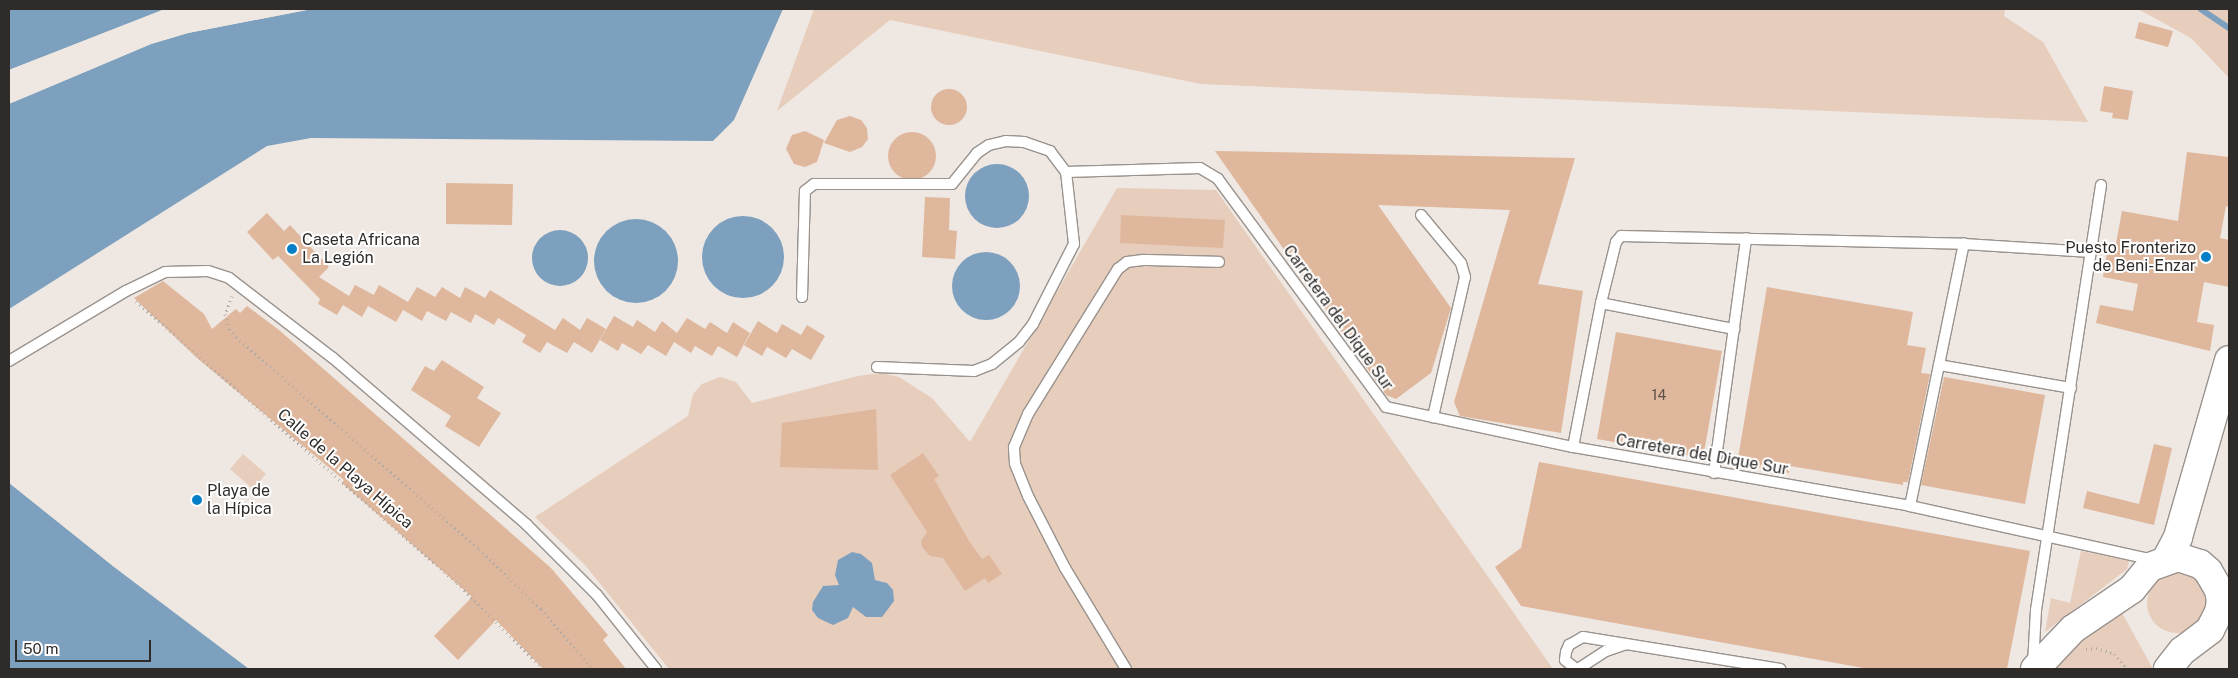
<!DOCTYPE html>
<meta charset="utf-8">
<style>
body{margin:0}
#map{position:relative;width:2238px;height:678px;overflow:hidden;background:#efe7e1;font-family:"Public Sans",sans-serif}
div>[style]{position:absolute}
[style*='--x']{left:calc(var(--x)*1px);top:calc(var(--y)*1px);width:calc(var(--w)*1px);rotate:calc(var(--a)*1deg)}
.green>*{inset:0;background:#e7cdbc}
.round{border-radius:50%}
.water>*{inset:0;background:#7ca0be}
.pier>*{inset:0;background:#efe7e1}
.stream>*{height:5.5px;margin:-2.75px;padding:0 2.75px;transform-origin:2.75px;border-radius:2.75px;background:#7ca0be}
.building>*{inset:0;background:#dfb79c}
.path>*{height:3px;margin-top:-1.5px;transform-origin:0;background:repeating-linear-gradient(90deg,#afa9a4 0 1px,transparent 0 5px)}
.roads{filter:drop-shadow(1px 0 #99928d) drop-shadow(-1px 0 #99928d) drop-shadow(0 1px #99928d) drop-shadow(0 -1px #99928d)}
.lane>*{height:10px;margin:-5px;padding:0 5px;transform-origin:5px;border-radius:5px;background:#fff}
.primary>*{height:28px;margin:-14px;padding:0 14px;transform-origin:14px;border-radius:14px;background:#fff}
.dots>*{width:14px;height:14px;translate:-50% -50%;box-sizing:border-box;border:2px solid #fff;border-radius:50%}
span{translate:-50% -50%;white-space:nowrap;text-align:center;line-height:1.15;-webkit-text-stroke:4px #fff;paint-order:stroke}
.number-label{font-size:14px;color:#5a4e46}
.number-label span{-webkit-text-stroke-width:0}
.poi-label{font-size:16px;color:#2e2b29}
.left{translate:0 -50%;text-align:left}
.right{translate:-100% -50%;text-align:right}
.street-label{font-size:16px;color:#2e2b29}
.frame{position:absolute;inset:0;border:10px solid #2e2b29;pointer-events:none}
.scale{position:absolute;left:15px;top:640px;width:136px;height:22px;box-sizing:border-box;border:2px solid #2e2b29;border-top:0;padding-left:6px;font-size:15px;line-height:18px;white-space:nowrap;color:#2e2b29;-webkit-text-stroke:4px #fff;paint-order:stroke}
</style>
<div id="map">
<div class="green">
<i style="clip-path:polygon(814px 9px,2005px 9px,2004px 16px,2043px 42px,2088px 122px,1201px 84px,890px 20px,777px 111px)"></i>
<i style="clip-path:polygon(2138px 9px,2229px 9px,2229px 78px,2191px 38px)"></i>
<i style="clip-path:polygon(1117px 188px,1216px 190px,1553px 669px,669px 669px,585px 565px,535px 517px,688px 416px,693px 394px,702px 384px,720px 377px,736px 382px,752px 403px,858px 376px,880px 373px,899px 377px,932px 398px,970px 442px)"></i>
<i style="clip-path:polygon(243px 454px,266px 474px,253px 489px,230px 469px)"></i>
<i style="clip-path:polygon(2081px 551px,2129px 561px,2127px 569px,2045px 632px,2051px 598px,2070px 603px)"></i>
<i class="round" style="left:2147px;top:573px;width:60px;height:60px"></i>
<i style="clip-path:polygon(2122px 613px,2153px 669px,2047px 669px,2070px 645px)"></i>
</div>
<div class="water">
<i style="clip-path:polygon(9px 9px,165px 9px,9px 70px)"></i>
<i style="clip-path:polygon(312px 9px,783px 9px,734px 120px,713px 141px,311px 138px,267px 146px,9px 309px,9px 104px,151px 44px,188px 33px)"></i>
<i class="round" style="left:965px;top:164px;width:64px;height:64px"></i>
<i class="round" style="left:702px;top:216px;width:82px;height:82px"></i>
<i class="round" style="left:594px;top:219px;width:84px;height:84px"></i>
<i class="round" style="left:532px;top:230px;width:56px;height:56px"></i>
<i class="round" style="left:952px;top:252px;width:68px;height:68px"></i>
<i style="clip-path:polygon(9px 483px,114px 567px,249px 669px,9px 669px)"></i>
<i style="clip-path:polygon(852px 552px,861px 554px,872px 563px,875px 580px,887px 583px,893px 590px,894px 601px,882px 617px,866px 617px,853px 607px,848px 618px,833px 625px,818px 618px,812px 610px,813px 602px,823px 586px,839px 585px,835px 575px,838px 560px)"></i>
</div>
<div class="pier">
<i style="clip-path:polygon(165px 9px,168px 9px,9px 72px,9px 70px)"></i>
<i style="clip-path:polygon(300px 9px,312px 9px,188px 33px,151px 44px,9px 104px,150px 42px,187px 31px)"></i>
</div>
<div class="stream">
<i style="--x:2201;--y:9;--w:34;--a:34"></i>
</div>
<div class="building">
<i style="clip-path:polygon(2139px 22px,2173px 31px,2168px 47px,2135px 38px)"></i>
<i style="clip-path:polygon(2104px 86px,2133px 91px,2128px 120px,2112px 118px,2113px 113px,2100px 111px)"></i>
<i class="round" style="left:931px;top:89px;width:36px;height:36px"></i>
<i style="clip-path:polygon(850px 116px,861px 120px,867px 128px,868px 139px,862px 147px,850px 152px,824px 143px,837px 120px)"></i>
<i style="clip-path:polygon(805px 131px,824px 140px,817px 162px,805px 167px,794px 164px,786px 149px,792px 135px)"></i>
<i class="round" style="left:888px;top:132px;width:48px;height:48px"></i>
<i style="clip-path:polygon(1215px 151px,1575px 158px,1538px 284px,1583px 291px,1561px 433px,1460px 416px,1454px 402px,1510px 210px,1378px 205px,1451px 308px,1431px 373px,1396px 399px,1386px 395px)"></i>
<i style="clip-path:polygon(2187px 152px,2229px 157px,2229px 207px,2226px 206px,2220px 238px,2229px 240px,2229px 287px,2204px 282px,2197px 322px,2214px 325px,2210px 351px,2096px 323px,2100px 305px,2133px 311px,2138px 284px,2103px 277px,2107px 253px,2114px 254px,2122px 211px,2178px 221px)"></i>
<i style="clip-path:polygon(446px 183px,513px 184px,512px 225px,446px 224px)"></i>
<i style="clip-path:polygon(925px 197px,950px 198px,949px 230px,957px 231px,955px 259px,922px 257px)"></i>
<i style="clip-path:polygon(267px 213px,284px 231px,290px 225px,329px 267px,319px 277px,349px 296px,355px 285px,374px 295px,362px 317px,343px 305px,337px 315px,318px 304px,320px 299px,278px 256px,273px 260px,247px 232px)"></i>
<i style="clip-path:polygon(1121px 215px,1225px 220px,1223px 248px,1120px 243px)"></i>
<i style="clip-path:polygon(163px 281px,204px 314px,212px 329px,236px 309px,240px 313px,247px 306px,279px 330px,551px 568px,608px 635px,603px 640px,626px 669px,543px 669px,496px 620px,458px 660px,434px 636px,472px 597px,342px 483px,344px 480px,197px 358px,134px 298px)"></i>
<i style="clip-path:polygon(379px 285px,408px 302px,417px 287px,435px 297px,442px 287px,460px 298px,465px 287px,485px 298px,490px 290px,555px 330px,563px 318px,580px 330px,587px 318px,606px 329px,592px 353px,574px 342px,567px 353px,547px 342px,540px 353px,522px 342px,526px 335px,498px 318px,494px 325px,475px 314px,471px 323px,451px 312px,446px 321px,427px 311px,422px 321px,403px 310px,396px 322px,368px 306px)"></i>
<i style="clip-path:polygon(1767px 287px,1913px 312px,1907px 345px,1926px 348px,1921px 373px,1930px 374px,1908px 482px,1903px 482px,1903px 485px,1790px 466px,1789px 473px,1737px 464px)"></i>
<i style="clip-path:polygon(614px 316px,633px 327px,637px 320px,655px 332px,662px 321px,677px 333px,687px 318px,705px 329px,710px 322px,727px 333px,733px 322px,750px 333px,737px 357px,718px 346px,712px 356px,695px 346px,691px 353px,674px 342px,666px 356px,648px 345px,641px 354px,622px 343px,618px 351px,600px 340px)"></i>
<i style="clip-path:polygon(758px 321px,777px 333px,782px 324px,801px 335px,807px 325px,825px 336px,811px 360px,792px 349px,786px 358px,767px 347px,762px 356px,744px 345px)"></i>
<i style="clip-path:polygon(1616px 332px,1722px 351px,1703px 458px,1597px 439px)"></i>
<i style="clip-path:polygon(442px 360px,484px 387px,477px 398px,501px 413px,479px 447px,445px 426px,451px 416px,411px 390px,425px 366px,434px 371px)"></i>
<i style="clip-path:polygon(1944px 377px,2045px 395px,2025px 504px,1921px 485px)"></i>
<i style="clip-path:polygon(876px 409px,878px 470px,780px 467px,782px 423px)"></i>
<i style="clip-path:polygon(2154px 444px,2172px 448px,2154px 525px,2083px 508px,2087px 491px,2139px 504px)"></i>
<i style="clip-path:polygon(923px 453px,939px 476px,934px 479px,969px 541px,982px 559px,989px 555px,1002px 574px,988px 583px,985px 578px,965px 591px,943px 558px,930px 556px,922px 547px,921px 541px,927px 532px,890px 475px)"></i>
<i style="clip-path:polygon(1539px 462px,2030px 551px,2007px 669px,1869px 669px,1521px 606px,1495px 567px,1521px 548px)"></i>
</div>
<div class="path">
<i style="--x:232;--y:296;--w:19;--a:111"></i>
<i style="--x:225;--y:314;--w:16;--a:75"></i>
<i style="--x:229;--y:329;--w:11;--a:49"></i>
<i style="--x:236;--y:337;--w:322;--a:41.1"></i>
<i style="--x:479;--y:549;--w:86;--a:44.1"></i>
<i style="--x:541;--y:609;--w:79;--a:49.1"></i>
<i style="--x:136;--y:301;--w:427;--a:41.3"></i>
<i style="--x:457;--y:583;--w:122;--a:45"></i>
<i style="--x:2086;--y:649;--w:10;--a:-6"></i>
<i style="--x:2096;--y:648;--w:19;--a:18"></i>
<i style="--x:2114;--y:654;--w:20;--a:49"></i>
</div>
<div class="roads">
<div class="lane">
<i style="--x:1421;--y:215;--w:62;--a:50.2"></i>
<i style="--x:1461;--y:263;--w:15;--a:74"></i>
<i style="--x:1465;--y:277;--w:144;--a:102.9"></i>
<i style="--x:802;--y:297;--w:106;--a:-88.4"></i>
<i style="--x:805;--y:191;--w:11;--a:-38"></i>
<i style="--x:814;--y:184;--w:138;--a:0"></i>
<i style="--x:952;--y:184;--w:40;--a:-51"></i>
<i style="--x:977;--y:153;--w:14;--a:-34"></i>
<i style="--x:989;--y:145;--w:17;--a:-13"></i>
<i style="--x:1006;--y:141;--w:18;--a:3"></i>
<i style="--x:1024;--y:142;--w:28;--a:19"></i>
<i style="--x:1050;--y:151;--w:26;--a:53"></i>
<i style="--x:1066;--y:172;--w:134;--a:-1.7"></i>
<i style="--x:1200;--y:168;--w:21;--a:31"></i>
<i style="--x:1218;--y:179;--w:283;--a:53.6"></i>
<i style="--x:1386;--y:407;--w:191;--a:12.1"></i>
<i style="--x:1573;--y:447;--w:342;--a:9.9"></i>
<i style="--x:1910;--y:506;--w:249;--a:12.5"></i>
<i style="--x:1601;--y:303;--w:136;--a:11.1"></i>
<i style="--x:9;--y:361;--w:136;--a:-30.9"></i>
<i style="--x:126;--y:291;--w:43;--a:-26"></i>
<i style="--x:165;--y:272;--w:43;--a:-1.3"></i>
<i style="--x:208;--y:271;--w:22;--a:18"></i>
<i style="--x:229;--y:278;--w:131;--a:37.6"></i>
<i style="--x:333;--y:358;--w:255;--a:40.7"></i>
<i style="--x:526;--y:524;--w:100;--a:45"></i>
<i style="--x:597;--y:595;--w:95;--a:51.4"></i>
<i style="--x:1939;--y:365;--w:134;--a:9.9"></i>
<i style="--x:877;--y:367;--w:97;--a:2.4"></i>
<i style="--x:974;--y:371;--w:19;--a:-21"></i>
<i style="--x:992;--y:364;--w:35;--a:-39"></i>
<i style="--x:1019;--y:342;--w:23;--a:-52"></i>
<i style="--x:1033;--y:324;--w:90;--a:-62.9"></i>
<i style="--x:1074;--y:244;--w:72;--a:-96.3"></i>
<i style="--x:1573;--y:447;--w:147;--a:-79"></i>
<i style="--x:1601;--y:303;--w:63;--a:-76.2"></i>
<i style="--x:1616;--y:242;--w:8;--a:-50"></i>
<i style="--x:1621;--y:236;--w:343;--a:1.3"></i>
<i style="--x:1964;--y:244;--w:127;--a:3.6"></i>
<i style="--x:1714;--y:473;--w:237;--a:-82.2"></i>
<i style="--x:1910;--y:506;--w:268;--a:-78.4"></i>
<i style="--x:2033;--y:664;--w:54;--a:-86.8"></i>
<i style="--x:2036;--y:610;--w:430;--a:-81.3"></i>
<i style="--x:1126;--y:669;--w:118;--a:-121.1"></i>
<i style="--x:1065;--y:568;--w:81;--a:-117.2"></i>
<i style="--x:1028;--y:496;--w:35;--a:-112"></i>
<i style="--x:1015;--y:463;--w:16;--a:-94"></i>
<i style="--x:1014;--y:447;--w:36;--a:-67"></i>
<i style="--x:1028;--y:414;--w:171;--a:-58.2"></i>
<i style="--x:1118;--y:269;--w:11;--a:-38"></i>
<i style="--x:1127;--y:262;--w:16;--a:-7"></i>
<i style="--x:1143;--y:260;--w:76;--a:1.5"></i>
<i style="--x:1576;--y:669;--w:14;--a:-141"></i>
<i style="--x:1565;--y:660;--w:8;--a:-83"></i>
<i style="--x:1566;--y:652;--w:8;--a:-67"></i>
<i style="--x:1569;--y:645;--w:16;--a:-30"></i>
<i style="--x:1583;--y:637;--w:200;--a:9.2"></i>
<i style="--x:1578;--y:669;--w:33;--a:-33"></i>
<i style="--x:1606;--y:651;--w:21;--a:-19"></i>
</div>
<div class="primary">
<i style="--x:2167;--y:558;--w:24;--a:-62"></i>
<i style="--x:2178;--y:537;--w:184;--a:-73.9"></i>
<i style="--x:2035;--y:669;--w:55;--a:-46.5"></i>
<i style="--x:2073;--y:629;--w:71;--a:-34.1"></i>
<i style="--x:2132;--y:589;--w:28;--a:-51"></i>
<i style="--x:2150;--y:567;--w:30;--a:-20"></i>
<i style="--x:2178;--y:557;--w:23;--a:18"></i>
<i style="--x:2200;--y:564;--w:11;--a:41"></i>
<i style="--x:2208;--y:571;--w:22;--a:60"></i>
<i style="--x:2219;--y:590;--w:11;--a:80"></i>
<i style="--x:2221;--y:601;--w:11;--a:100"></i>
<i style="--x:2219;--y:612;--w:20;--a:117"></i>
<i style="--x:2210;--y:630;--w:35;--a:143"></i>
<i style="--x:2182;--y:651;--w:23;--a:128"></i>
</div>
</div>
<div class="dots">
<i style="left:292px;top:249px;background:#047fc8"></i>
<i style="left:2206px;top:257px;background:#047fc8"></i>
<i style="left:197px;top:500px;background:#047fc8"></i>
</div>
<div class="number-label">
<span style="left:1659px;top:395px">14</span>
</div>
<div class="poi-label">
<span class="left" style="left:302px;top:249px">Caseta Africana<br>La Legión</span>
<span class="right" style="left:2196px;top:257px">Puesto Fronterizo<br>de Beni-Enzar</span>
<span class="left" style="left:207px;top:500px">Playa de<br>la Hípica</span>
</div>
<div class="street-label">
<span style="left:1338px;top:318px;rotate:54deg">Carretera del Dique Sur</span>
<span style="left:1702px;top:455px;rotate:10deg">Carretera del Dique Sur</span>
<span style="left:345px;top:469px;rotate:41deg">Calle de la Playa Hípica</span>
</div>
<div class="frame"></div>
<div class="scale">50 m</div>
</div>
